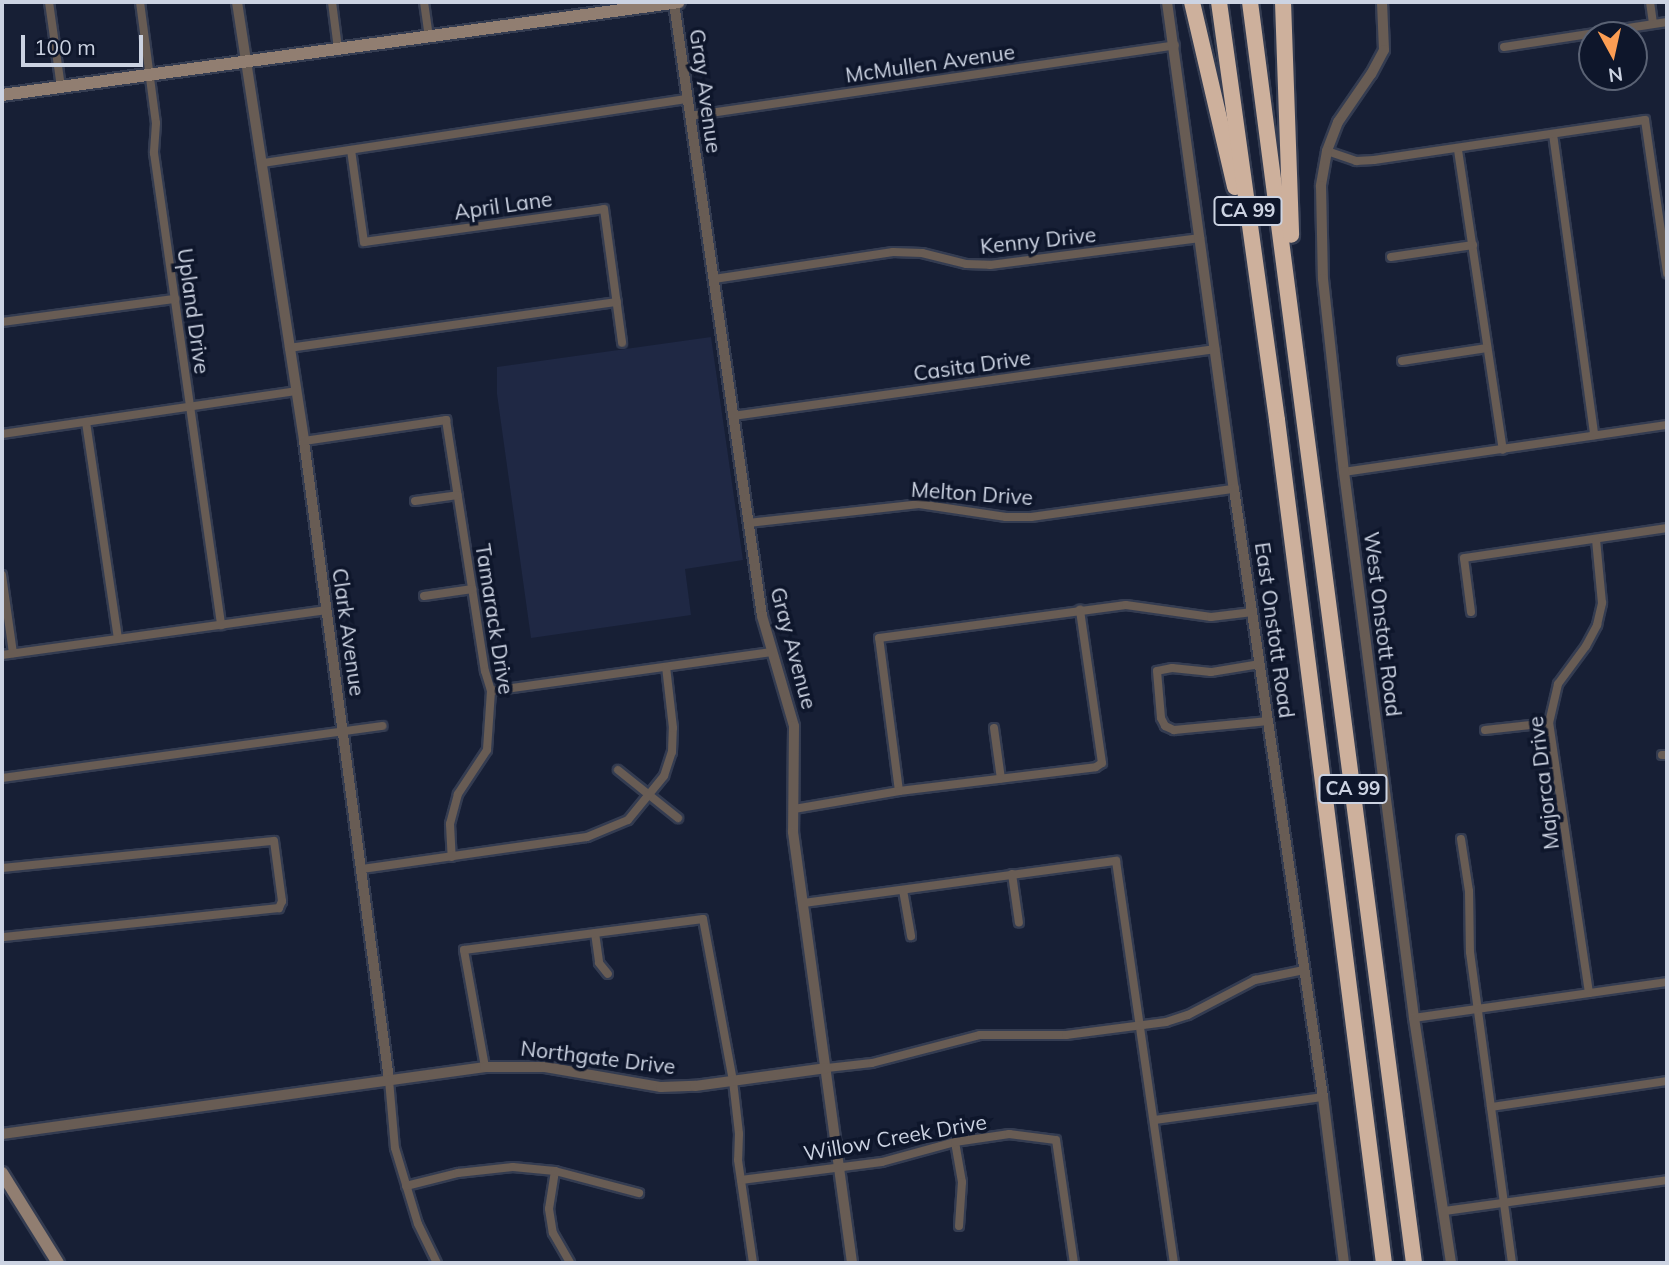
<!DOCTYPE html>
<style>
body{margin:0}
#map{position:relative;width:1669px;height:1265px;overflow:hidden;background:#171f35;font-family:Mulish,sans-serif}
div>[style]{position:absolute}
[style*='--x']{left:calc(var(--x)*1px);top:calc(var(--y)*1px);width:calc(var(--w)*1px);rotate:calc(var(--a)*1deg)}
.built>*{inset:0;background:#1f2844}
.roads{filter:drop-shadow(2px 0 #343c51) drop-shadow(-2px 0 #343c51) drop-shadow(0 2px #343c51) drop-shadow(0 -2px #343c51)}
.minor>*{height:8px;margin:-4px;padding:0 4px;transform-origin:4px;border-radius:4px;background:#685c54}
.tertiary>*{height:10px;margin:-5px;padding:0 5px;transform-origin:5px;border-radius:5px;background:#685c54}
.secondary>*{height:12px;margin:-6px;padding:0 6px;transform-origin:6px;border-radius:6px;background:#917e71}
.motorway>*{height:16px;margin:-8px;padding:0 8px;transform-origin:8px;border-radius:8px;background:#cdb09c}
span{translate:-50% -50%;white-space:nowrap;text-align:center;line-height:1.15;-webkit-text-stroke:7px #0e162b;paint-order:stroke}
.shield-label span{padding:2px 5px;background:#0e162b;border:2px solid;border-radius:5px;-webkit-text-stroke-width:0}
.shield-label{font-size:19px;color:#ccd3e2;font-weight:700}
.street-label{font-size:21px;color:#ccd3e2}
.frame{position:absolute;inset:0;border:4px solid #ccd3e2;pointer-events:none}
.north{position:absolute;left:1578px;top:21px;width:70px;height:70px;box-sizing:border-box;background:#0e162b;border:2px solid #5a6274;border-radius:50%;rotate:172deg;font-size:19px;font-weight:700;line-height:28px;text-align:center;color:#ccd3e2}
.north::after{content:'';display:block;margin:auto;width:24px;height:32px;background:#fc9d53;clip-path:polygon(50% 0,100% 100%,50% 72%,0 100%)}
.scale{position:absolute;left:21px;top:35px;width:122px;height:32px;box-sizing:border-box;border:4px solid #ccd3e2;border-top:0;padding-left:9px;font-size:21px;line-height:24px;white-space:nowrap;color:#ccd3e2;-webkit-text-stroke:5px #0e162b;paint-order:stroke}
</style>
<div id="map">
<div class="built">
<i style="clip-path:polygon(711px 337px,743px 560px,685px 569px,691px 615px,531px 638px,497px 394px,497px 367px)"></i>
</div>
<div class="roads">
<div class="minor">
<i style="--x:49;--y:2;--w:86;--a:82"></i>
<i style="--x:140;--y:2;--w:122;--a:82.5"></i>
<i style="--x:156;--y:123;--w:30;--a:94"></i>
<i style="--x:154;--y:153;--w:477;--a:81.9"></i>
<i style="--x:332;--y:2;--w:47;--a:82.7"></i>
<i style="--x:424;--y:2;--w:34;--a:82"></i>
<i style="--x:1650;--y:2;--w:21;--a:82"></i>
<i style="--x:1504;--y:47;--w:165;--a:-8.7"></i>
<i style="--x:690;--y:116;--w:490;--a:-8.3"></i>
<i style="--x:1553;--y:134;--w:304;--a:82.2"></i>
<i style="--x:351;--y:150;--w:93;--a:82"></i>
<i style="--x:364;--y:242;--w:242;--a:-7.8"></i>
<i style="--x:604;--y:209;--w:135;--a:82.3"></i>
<i style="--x:1458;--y:150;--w:303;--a:81.5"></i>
<i style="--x:1327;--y:151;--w:31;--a:19"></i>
<i style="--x:1356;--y:161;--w:18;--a:-3"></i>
<i style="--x:1374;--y:160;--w:274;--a:-8.4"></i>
<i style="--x:1645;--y:120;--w:155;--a:81.8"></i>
<i style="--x:263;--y:163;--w:429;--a:-8.6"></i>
<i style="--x:1391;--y:257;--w:83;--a:-8.3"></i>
<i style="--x:714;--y:279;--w:181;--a:-8.6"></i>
<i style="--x:893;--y:252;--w:29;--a:2"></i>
<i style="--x:922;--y:253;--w:45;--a:14"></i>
<i style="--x:966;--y:264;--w:24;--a:2"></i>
<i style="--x:990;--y:265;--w:212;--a:-7.3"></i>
<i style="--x:2;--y:322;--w:175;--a:-7.6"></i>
<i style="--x:289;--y:348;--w:331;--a:-8"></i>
<i style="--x:1402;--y:361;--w:86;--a:-8.7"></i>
<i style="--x:733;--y:416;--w:487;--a:-7.9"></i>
<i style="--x:86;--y:422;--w:219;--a:81.6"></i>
<i style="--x:2;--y:434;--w:297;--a:-8.3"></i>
<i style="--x:304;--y:441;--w:144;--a:-8.4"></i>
<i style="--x:446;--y:420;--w:254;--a:81.2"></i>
<i style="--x:485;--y:671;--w:21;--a:73"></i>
<i style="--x:491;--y:691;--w:59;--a:93.9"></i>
<i style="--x:487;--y:750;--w:53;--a:123.4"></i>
<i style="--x:458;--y:794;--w:31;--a:105"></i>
<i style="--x:450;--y:824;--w:33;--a:87"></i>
<i style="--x:1344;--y:472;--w:326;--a:-8.3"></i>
<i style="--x:415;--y:501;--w:43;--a:-7.9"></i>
<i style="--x:748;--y:523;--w:172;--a:-6.3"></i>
<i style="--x:919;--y:504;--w:88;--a:8.5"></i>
<i style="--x:1006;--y:517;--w:25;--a:0"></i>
<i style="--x:1031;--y:517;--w:205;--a:-7.9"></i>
<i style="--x:2;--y:575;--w:79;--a:82"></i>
<i style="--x:424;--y:596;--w:49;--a:-8.3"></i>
<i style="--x:1471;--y:612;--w:54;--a:-97.4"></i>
<i style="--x:1464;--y:558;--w:205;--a:-8.4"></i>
<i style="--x:2;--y:655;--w:328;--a:-7.9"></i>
<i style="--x:1260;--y:664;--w:50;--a:170.7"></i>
<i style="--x:1211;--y:672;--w:39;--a:-174"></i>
<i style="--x:1172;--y:668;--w:15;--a:169"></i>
<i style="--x:1157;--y:671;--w:47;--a:85.1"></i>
<i style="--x:1161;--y:718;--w:9;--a:63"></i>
<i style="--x:1165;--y:726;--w:10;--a:24"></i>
<i style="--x:1174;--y:730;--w:95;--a:-5.4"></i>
<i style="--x:491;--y:691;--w:283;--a:-7.9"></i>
<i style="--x:994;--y:728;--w:51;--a:82.2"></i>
<i style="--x:1485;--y:730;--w:64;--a:-6.2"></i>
<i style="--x:1662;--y:755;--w:5;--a:0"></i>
<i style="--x:618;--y:770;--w:77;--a:38.7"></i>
<i style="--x:2;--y:778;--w:384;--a:-7.8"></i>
<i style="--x:899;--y:791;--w:154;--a:-97.4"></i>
<i style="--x:879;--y:638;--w:249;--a:-7.6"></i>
<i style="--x:1126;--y:605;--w:86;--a:8"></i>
<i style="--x:1211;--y:617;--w:42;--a:-6.8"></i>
<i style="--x:794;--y:809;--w:107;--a:-9.7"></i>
<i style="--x:899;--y:791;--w:198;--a:-6.9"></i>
<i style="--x:1096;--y:767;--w:7;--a:-34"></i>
<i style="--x:1102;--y:763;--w:155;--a:-98.2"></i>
<i style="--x:1461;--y:839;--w:53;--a:81.3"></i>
<i style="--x:1469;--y:891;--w:61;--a:89.1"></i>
<i style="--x:1470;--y:952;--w:314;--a:82.3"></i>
<i style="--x:2;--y:868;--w:273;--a:-5.7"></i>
<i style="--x:274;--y:841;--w:61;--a:82.4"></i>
<i style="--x:282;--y:901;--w:8;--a:113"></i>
<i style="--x:279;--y:908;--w:279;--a:174"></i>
<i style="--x:362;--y:869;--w:227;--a:-8.1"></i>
<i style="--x:587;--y:837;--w:44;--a:-22.5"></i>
<i style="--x:628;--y:820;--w:57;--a:-50.7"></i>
<i style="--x:664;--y:776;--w:25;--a:-72"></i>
<i style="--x:672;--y:752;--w:24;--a:-88"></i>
<i style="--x:673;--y:728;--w:61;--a:-96.5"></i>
<i style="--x:1012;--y:874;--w:49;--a:81.9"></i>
<i style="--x:903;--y:890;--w:47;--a:80.1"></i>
<i style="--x:804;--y:903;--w:315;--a:-7.7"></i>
<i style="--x:1116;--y:861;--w:406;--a:81.8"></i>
<i style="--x:595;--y:933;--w:30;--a:82"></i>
<i style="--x:599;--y:963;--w:14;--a:51"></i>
<i style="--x:1589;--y:993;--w:273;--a:-98.4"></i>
<i style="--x:1549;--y:723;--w:40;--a:-77"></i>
<i style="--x:1558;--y:684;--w:47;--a:-53.6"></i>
<i style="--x:1586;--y:646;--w:24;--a:-62"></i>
<i style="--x:1597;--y:625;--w:23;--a:-77"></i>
<i style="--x:1602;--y:603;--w:64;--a:-95.4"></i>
<i style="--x:1414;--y:1018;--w:256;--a:-8.1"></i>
<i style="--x:485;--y:1067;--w:119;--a:-100.2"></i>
<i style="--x:464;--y:950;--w:241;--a:-7.4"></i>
<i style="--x:703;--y:919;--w:165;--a:79.5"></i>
<i style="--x:733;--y:1081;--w:53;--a:83.5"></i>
<i style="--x:739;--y:1134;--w:26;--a:92"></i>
<i style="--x:738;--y:1160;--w:104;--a:81.7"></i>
<i style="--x:827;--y:1068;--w:45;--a:-6.3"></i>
<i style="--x:872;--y:1063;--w:112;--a:-14.5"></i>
<i style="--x:980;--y:1035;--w:86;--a:0"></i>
<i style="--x:1066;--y:1035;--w:101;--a:-7.4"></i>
<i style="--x:1166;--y:1022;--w:23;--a:-18"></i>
<i style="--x:1188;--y:1015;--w:76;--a:-27.6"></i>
<i style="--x:1255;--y:980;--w:50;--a:-11.5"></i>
<i style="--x:389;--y:1080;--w:68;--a:85"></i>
<i style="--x:395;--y:1148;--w:79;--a:73.2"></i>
<i style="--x:418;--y:1224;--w:43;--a:64"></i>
<i style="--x:1491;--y:1107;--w:178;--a:-8.4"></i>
<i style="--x:1155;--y:1120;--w:170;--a:-7.8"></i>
<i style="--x:955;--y:1142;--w:41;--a:80.1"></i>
<i style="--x:962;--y:1182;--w:44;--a:93.9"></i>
<i style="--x:555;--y:1171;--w:38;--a:99"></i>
<i style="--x:549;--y:1209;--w:24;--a:81"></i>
<i style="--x:553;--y:1233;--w:34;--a:60"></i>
<i style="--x:741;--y:1180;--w:142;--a:-7.3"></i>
<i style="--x:882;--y:1162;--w:76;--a:-15.3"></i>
<i style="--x:955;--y:1142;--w:55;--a:-8.4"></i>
<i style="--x:1009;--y:1134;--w:47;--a:7.3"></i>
<i style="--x:1056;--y:1140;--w:124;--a:81.7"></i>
<i style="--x:406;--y:1186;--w:54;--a:-14"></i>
<i style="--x:458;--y:1173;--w:55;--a:-6.2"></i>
<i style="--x:513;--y:1167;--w:42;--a:5.4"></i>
<i style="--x:555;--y:1171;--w:87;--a:14.7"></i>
<i style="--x:1445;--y:1211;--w:224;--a:-7.9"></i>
</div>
<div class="tertiary">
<i style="--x:237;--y:2;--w:444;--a:81.3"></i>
<i style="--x:304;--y:441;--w:645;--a:82.42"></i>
<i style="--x:1167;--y:2;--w:492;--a:82.2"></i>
<i style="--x:1234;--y:489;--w:614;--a:81.67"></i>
<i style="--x:1323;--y:1097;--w:167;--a:82.8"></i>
<i style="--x:1382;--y:2;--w:48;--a:87.6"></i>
<i style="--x:1384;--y:50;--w:27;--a:118"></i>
<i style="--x:1371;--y:74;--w:58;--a:124.5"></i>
<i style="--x:1338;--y:122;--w:31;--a:111"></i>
<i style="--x:1327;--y:151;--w:36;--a:100"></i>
<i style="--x:1321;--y:186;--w:93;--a:88.8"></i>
<i style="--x:1323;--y:279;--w:194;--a:83.8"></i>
<i style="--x:1344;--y:472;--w:550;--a:82.69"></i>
<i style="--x:1414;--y:1018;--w:248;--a:81.4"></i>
<i style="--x:674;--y:3;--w:619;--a:81.83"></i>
<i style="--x:762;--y:616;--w:115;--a:73.8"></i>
<i style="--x:794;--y:726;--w:106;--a:90.5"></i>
<i style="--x:793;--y:832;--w:435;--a:82.2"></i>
<i style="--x:2;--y:1134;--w:488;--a:-7.9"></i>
<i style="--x:485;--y:1067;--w:60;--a:0"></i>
<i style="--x:545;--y:1067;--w:118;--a:9.8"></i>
<i style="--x:661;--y:1087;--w:34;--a:-2"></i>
<i style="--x:695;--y:1086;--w:133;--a:-7.8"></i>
</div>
<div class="secondary">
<i style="--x:2;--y:95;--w:683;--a:-7.82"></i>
<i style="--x:2;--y:1173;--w:106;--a:58.1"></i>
</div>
<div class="motorway">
<i style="--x:1192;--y:2;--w:190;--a:76.9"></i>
<i style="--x:1219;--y:2;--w:422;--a:82.1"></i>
<i style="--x:1277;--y:420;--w:850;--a:82.77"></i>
<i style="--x:1250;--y:2;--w:1272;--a:82.59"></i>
<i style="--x:1283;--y:2;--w:233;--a:88"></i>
</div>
</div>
<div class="shield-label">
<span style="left:1248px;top:211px">CA 99</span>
<span style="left:1353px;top:789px">CA 99</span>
</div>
<div class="street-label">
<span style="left:930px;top:63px;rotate:-8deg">McMullen Avenue</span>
<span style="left:706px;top:91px;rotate:82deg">Gray Avenue</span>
<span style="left:503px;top:205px;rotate:-8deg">April Lane</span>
<span style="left:1038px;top:240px;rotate:-6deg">Kenny Drive</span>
<span style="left:194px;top:311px;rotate:82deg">Upland Drive</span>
<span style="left:972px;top:365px;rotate:-8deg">Casita Drive</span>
<span style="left:972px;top:493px;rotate:4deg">Melton Drive</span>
<span style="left:495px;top:619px;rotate:81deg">Tamarack Drive</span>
<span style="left:1383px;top:624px;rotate:83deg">West Onstott Road</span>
<span style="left:1275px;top:630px;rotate:82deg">East Onstott Road</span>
<span style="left:349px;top:632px;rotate:82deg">Clark Avenue</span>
<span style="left:794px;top:648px;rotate:75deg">Gray Avenue</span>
<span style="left:1543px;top:783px;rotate:-97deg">Majorca Drive</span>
<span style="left:598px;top:1057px;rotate:7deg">Northgate Drive</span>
<span style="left:895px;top:1137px;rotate:-10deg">Willow Creek Drive</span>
</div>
<div class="frame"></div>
<div class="north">N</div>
<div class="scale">100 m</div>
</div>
